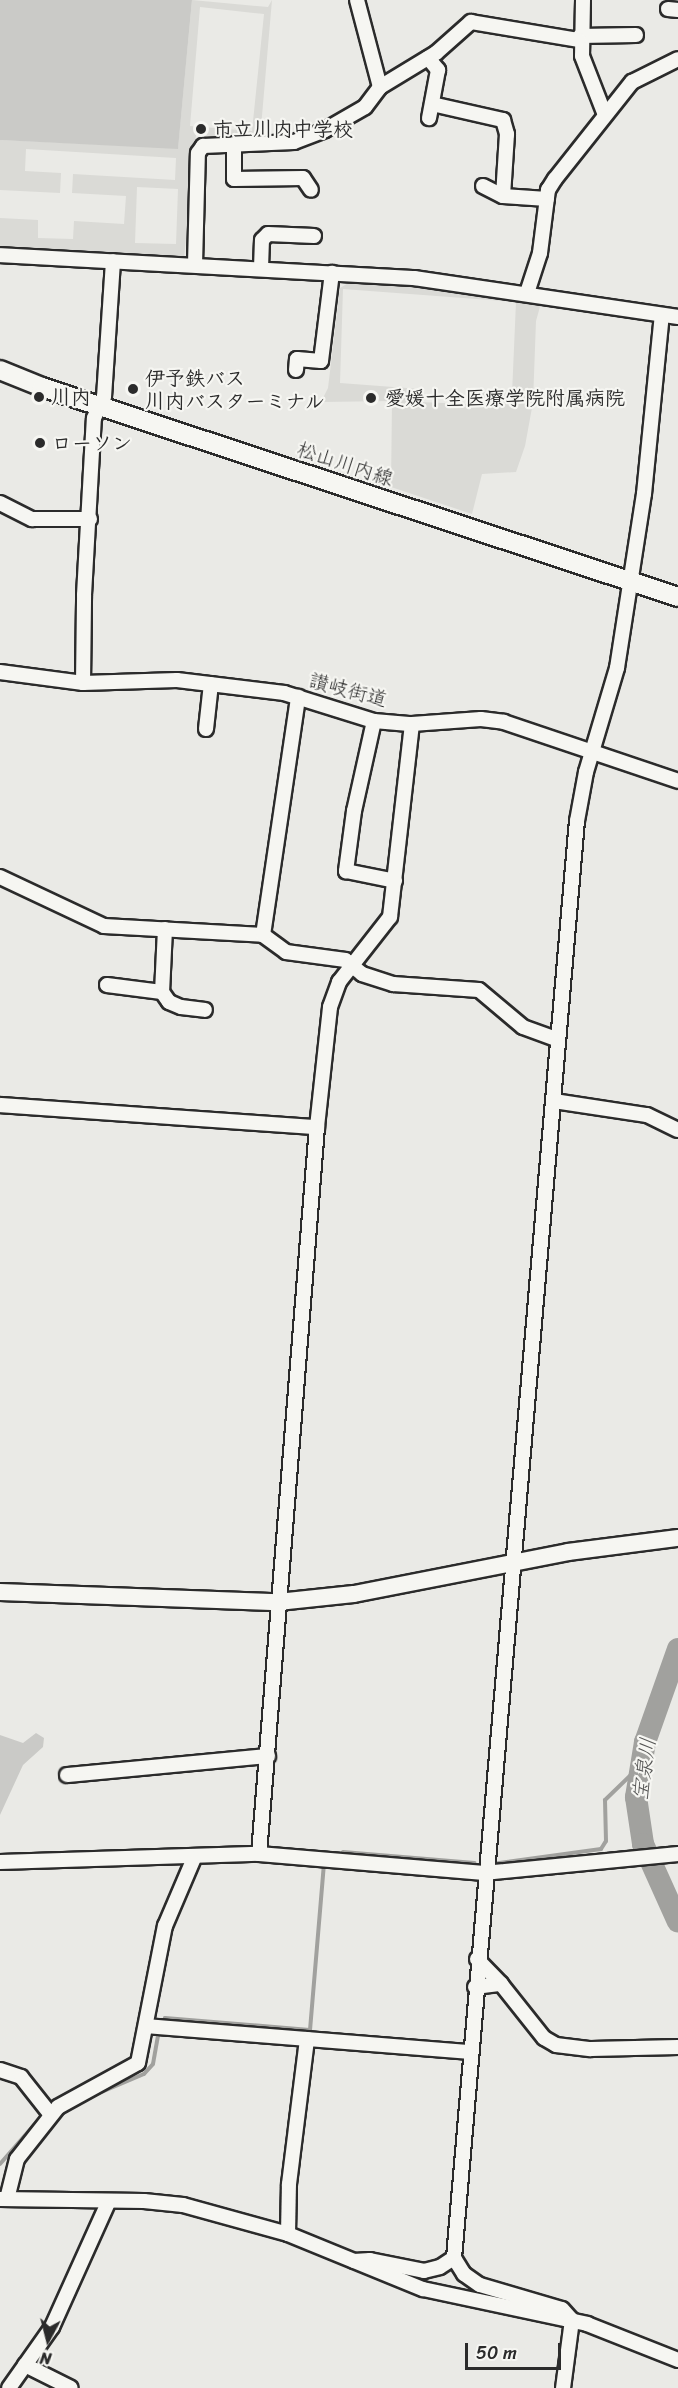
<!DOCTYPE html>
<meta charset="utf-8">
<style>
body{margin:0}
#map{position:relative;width:678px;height:2388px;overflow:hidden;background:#eaeae6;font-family:Sriracha,"Klee One",sans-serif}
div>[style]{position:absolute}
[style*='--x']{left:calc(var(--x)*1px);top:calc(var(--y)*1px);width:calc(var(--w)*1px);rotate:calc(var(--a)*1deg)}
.built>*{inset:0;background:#dadad6}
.green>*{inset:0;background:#cacac7}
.stream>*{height:4px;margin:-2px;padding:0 2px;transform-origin:2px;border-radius:2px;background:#a1a19e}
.river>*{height:22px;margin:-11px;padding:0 11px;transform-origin:11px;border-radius:11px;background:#a1a19e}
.roads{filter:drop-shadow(2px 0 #2b2b2b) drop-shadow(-2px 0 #2b2b2b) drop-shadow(0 2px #2b2b2b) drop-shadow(0 -2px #2b2b2b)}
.minor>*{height:14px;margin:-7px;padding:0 7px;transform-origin:7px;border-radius:7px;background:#f6f6f2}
.tertiary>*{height:16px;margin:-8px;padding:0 8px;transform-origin:8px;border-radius:8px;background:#f6f6f2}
.secondary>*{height:18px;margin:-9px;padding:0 9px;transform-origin:9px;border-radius:9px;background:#f6f6f2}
.dots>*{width:16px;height:16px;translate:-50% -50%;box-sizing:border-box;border:3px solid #f6f6f2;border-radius:50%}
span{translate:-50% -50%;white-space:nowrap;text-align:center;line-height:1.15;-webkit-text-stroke:4.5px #f6f6f2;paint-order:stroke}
.poi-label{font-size:20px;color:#2b2b2b;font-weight:700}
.left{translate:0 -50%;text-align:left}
.street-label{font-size:20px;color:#2b2b2b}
.water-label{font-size:21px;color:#545453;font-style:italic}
.north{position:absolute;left:18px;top:2310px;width:60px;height:60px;-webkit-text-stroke:4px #f6f6f2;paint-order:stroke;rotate:187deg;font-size:16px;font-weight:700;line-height:24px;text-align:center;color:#2b2b2b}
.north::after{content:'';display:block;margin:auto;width:21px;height:27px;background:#2b2b2b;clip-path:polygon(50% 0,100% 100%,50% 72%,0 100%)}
.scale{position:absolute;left:465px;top:2343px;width:96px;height:27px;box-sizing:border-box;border:3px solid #2b2b2b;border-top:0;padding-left:8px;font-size:18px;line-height:21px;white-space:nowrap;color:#2b2b2b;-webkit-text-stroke:4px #f6f6f2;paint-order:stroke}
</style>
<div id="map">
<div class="built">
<i style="clip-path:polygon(evenodd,192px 0,268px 7px,272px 0,260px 139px,196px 135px,184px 259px,0 250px,0 218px,38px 220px,38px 238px,73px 239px,74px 221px,124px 224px,126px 196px,72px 193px,73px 174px,175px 180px,176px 158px,26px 149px,25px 171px,61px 173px,60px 193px,0 190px,0 140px,178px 148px,192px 0,200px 7px,264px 14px,252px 131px,190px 126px,200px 7px,192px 0,137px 187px,178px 189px,176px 244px,135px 243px,137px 187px)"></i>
<i style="clip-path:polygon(evenodd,350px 282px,428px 286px,541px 303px,536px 321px,533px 402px,525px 446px,516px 472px,482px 474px,472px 514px,391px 487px,392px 401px,321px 402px,328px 388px,340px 288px,350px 282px,343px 289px,516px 302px,512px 394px,469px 391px,468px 404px,419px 402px,420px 389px,340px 383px,343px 289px)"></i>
</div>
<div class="green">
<i style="clip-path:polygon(0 0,192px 0,178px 149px,0 140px)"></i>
<i style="clip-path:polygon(36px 1733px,44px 1738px,43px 1747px,23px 1765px,0 1815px,0 1735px,23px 1743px)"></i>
</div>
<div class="stream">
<i style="--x:343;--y:1852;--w:132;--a:4.8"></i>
<i style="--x:492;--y:1864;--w:110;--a:-7.8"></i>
<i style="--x:601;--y:1849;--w:9;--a:-58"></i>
<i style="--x:606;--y:1841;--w:41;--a:-91.4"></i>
<i style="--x:605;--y:1800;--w:47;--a:-44.1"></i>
<i style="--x:165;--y:2026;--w:8;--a:-90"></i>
<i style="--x:165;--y:2018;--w:145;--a:4.7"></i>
<i style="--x:310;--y:2030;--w:166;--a:-85.2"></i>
<i style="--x:85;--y:2099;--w:64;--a:-23"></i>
<i style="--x:144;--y:2074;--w:13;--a:-48"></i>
<i style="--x:153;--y:2064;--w:29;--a:-80"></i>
<i style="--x:158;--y:2035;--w:6;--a:-31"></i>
<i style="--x:0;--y:2164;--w:52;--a:-48.9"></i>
</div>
<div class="river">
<i style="--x:678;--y:1649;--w:99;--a:109.5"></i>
<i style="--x:645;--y:1742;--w:56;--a:99.3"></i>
<i style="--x:636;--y:1797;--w:48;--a:81.5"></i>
<i style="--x:643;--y:1844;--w:85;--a:65.8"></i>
</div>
<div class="roads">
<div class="minor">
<i style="--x:357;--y:0;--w:90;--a:75.2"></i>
<i style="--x:583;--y:0;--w:56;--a:91"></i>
<i style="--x:582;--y:56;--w:63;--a:68.7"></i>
<i style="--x:668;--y:9;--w:10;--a:6"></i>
<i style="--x:580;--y:36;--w:56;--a:-1"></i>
<i style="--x:428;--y:58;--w:16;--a:50"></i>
<i style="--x:438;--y:70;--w:49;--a:100.6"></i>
<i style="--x:432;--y:104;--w:73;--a:12.7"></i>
<i style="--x:503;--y:120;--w:15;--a:74"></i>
<i style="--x:507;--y:134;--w:62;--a:93.7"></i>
<i style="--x:503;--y:196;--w:44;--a:3.9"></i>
<i style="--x:234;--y:144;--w:35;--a:90"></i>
<i style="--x:234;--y:179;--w:69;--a:-0.8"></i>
<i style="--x:303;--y:178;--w:14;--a:56"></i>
<i style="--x:483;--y:186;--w:22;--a:27"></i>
<i style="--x:0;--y:255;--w:415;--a:3.2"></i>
<i style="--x:414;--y:278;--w:267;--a:8.4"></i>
<i style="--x:195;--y:264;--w:111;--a:-88.5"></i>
<i style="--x:198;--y:153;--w:9;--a:-54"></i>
<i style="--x:203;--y:146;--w:91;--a:-2.5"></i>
<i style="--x:294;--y:142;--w:33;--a:-21"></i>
<i style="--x:325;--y:130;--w:46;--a:-29.9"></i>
<i style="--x:365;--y:107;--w:25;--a:-53"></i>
<i style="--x:380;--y:87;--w:66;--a:-31.3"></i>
<i style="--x:436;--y:53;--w:47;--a:-41.5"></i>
<i style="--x:471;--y:22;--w:109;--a:9.5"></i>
<i style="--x:261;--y:268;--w:28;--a:-88"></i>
<i style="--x:262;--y:240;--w:8;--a:-45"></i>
<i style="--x:268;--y:234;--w:46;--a:2.5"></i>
<i style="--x:527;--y:293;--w:42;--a:-72"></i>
<i style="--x:540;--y:253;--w:64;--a:-82.8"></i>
<i style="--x:548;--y:190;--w:13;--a:-58"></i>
<i style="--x:555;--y:179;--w:124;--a:-51.6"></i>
<i style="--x:632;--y:82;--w:51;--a:-26.6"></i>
<i style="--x:296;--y:370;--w:11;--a:-85"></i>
<i style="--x:297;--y:359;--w:24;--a:5"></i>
<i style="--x:321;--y:361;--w:89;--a:-82.9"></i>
<i style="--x:0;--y:503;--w:36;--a:27"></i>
<i style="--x:32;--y:519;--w:58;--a:0"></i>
<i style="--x:0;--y:672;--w:84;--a:7.5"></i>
<i style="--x:83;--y:683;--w:94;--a:-1.8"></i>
<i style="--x:177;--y:680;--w:108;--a:6.9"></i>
<i style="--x:284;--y:693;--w:94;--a:17.3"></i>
<i style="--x:374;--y:721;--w:38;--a:5"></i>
<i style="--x:412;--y:724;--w:69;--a:-4.1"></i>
<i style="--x:481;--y:719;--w:23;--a:7"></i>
<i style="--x:504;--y:722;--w:184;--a:18.7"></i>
<i style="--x:83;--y:683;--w:88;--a:-89.3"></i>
<i style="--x:84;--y:595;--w:177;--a:-86.8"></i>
<i style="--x:94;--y:418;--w:23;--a:-65"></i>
<i style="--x:104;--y:397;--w:136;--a:-86.2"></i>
<i style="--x:374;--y:721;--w:92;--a:102.5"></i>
<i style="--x:354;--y:811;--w:61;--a:97.6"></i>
<i style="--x:346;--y:871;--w:50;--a:11.5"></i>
<i style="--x:206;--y:729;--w:45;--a:-83.7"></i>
<i style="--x:0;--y:877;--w:115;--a:25.2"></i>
<i style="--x:104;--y:926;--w:159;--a:3.2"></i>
<i style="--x:263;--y:935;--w:29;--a:36"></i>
<i style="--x:286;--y:952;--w:60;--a:7.7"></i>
<i style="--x:345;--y:960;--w:22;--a:39"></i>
<i style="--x:362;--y:974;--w:33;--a:18"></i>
<i style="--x:393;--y:984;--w:86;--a:4"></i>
<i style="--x:479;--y:990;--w:57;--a:40.1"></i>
<i style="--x:523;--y:1027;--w:37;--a:20"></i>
<i style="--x:165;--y:929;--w:63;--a:92.7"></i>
<i style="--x:162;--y:992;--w:12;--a:55"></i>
<i style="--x:169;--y:1002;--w:13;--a:23"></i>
<i style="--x:181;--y:1007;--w:24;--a:7"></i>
<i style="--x:263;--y:935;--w:241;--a:-81.6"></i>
<i style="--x:107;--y:985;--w:55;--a:7.3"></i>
<i style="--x:554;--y:1101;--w:94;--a:8.6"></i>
<i style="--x:647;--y:1115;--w:34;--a:26"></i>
<i style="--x:0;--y:1105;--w:318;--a:4"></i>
<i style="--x:67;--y:1775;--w:202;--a:-5.4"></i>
<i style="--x:259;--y:1854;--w:729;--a:-85.44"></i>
<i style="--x:317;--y:1127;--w:121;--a:-83.8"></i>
<i style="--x:330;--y:1007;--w:27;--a:-70"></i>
<i style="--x:339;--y:982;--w:83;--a:-51.9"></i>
<i style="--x:390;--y:917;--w:194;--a:-83.5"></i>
<i style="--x:0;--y:1862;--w:259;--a:-1.8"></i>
<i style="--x:259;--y:1854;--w:226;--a:4.8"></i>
<i style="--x:484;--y:1873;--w:195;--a:-5.6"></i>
<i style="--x:477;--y:1959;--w:35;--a:46"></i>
<i style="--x:475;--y:1987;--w:26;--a:-7"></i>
<i style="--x:501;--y:1984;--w:69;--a:51.5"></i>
<i style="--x:544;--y:2038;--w:14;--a:30"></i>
<i style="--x:556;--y:2045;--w:35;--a:7"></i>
<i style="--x:591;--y:2049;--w:87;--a:-1.3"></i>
<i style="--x:146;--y:2026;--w:325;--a:4.6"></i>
<i style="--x:0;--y:2070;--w:22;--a:18"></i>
<i style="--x:21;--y:2077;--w:48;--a:51.7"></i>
<i style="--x:0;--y:2199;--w:144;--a:0.8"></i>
<i style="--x:144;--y:2201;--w:39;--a:6"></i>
<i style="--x:183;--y:2205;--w:109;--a:15.4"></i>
<i style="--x:288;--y:2234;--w:146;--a:22.2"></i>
<i style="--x:423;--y:2289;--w:168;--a:12"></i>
<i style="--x:587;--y:2324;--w:98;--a:21.6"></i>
<i style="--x:7;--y:2199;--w:41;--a:-76"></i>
<i style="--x:17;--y:2159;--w:66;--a:-51.7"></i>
<i style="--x:58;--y:2107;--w:91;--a:-28.8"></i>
<i style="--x:138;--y:2063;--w:140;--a:-78.9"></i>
<i style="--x:165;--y:1926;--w:74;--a:-66.9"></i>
<i style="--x:288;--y:2234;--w:50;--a:-88.9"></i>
<i style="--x:289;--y:2184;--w:146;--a:-82.9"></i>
<i style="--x:454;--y:2258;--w:1442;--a:-85.11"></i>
<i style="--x:577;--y:821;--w:50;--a:-79.6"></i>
<i style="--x:586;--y:772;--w:109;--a:-73.4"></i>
<i style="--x:617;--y:668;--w:176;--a:-81.2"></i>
<i style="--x:644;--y:494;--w:180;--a:-84.3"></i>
<i style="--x:354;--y:2261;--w:16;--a:-4"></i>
<i style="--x:370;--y:2260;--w:55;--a:11.5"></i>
<i style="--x:424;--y:2271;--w:16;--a:-14"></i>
<i style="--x:440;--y:2267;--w:17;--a:-33"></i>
<i style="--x:454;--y:2258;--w:19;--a:58"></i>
<i style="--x:464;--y:2274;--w:19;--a:35"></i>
<i style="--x:480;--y:2285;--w:85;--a:16.3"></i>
<i style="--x:562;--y:2309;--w:15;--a:48"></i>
<i style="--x:572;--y:2320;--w:69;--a:97.5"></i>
<i style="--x:25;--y:2365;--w:51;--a:26.6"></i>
<i style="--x:9;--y:2388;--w:75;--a:-54.8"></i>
<i style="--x:52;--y:2327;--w:138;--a:-65.7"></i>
</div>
<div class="tertiary">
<i style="--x:0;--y:1592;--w:278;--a:2.1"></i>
<i style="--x:278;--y:1602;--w:76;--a:-6"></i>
<i style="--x:354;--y:1594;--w:218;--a:-11.1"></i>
<i style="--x:568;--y:1552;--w:111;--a:-7.3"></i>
</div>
<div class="secondary">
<i style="--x:0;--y:370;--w:45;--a:22"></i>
<i style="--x:42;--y:387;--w:670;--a:18.27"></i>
</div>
</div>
<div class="dots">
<i style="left:201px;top:129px;background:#2b2b2b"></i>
<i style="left:133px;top:389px;background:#2b2b2b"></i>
<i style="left:39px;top:397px;background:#2b2b2b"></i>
<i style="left:371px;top:398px;background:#2b2b2b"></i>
<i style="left:40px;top:443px;background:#2b2b2b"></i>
</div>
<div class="poi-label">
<span class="left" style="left:213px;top:129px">市立川内中学校</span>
<span class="left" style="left:145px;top:390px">伊予鉄バス<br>川内バスターミナル</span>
<span class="left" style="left:51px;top:397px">川内</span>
<span class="left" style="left:385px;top:398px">愛媛十全医療学院附属病院</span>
<span class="left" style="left:52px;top:443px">ローソン</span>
</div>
<div class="street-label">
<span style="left:345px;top:464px;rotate:18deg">松山川内線</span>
<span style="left:348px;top:690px;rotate:15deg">讃岐街道</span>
</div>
<div class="water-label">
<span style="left:644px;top:1769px;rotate:-82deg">宝泉川</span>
</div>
<div class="north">N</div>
<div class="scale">50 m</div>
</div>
